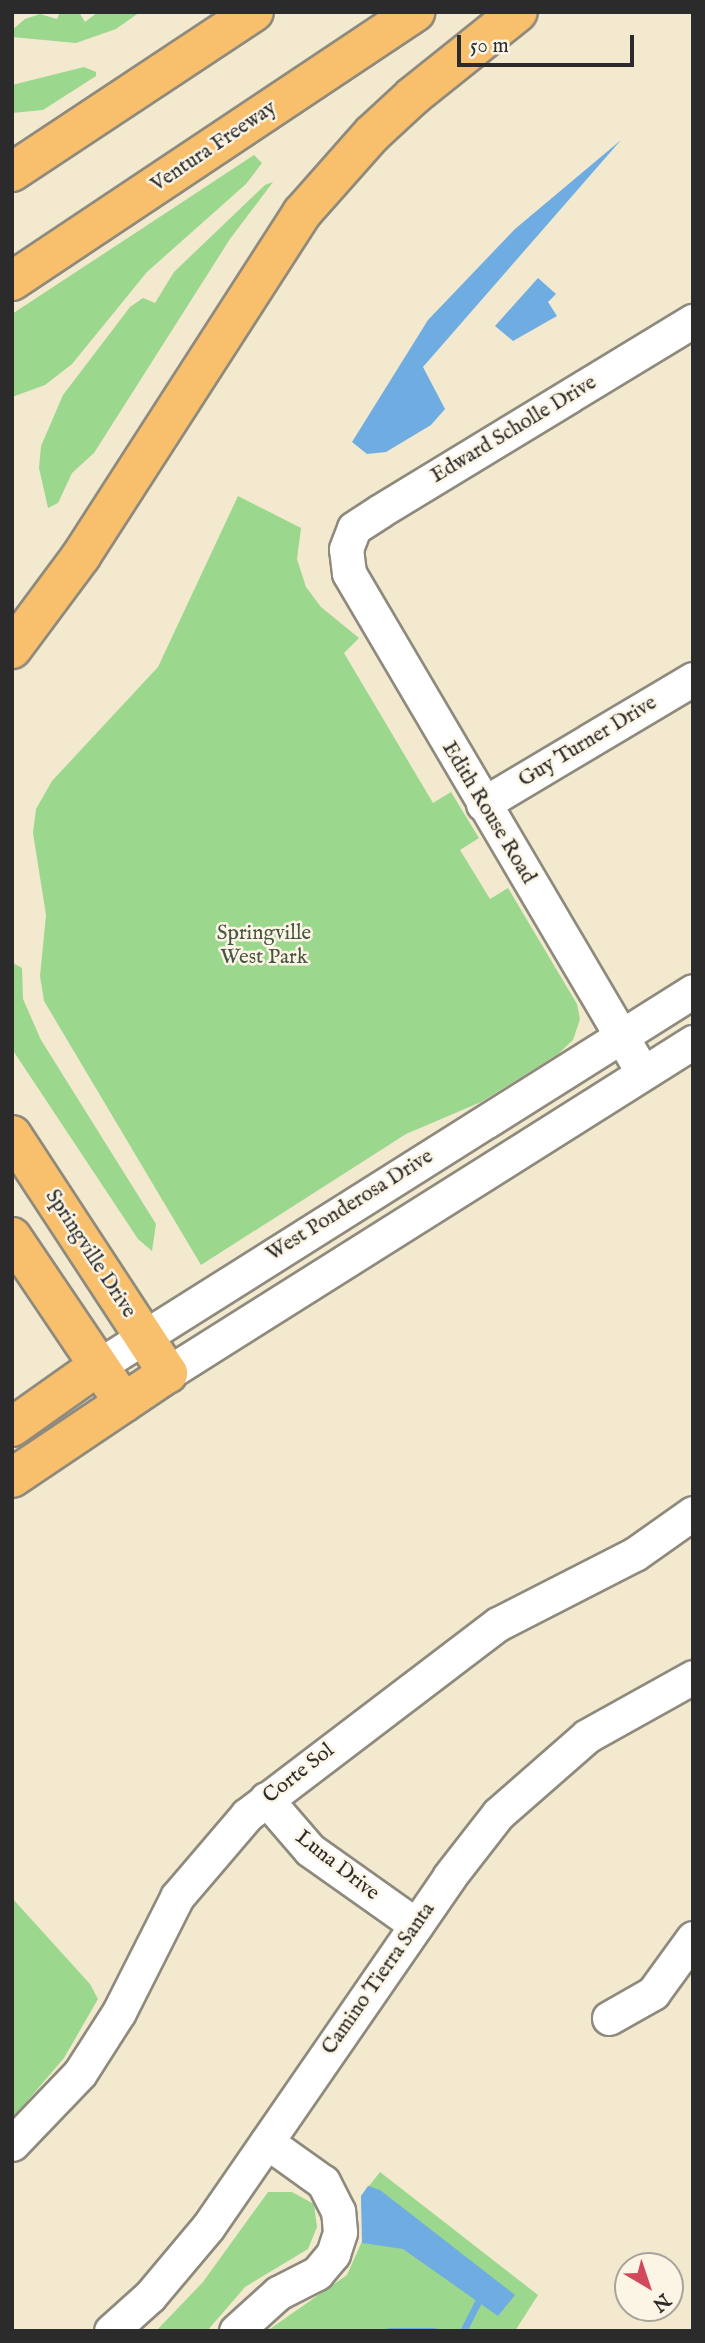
<!DOCTYPE html>
<style>
body{margin:0}
#map{position:relative;width:705px;height:2343px;overflow:hidden;background:#f2e9cf;font-family:"IM FELL English",serif}
div>[style]{position:absolute}
[style*='--x']{left:calc(var(--x)*1px);top:calc(var(--y)*1px);width:calc(var(--w)*1px);rotate:calc(var(--a)*1deg)}
.green>*{inset:0;background:#9bd88d}
.water>*{inset:0;background:#6face1}
.stream>*{height:7px;margin:-3.5px;padding:0 3.5px;transform-origin:3.5px;border-radius:3.5px;background:#6face1}
.roads{filter:drop-shadow(2px 0 #8e8a7d) drop-shadow(-2px 0 #8e8a7d) drop-shadow(0 2px #8e8a7d) drop-shadow(0 -2px #8e8a7d)}
.minor>*{height:33px;margin:-16.5px;padding:0 16.5px;transform-origin:16.5px;border-radius:16.5px;background:#fff}
.major>*{height:38px;margin:-19px;padding:0 19px;transform-origin:19px;border-radius:19px;background:#f8bf6c}
.highway>*{height:38px;margin:-19px;padding:0 19px;transform-origin:19px;border-radius:19px;background:#f8bf6c}
span{translate:-50% -50%;white-space:nowrap;text-align:center;line-height:1.15;-webkit-text-stroke:5px #fcf5e5;paint-order:stroke}
.street-label{font-size:21px;color:#2b2b2b}
.park-label{font-size:21px;color:#475644}
.frame{position:absolute;inset:0;border:14px solid #2b2b2b;pointer-events:none}
.north{position:absolute;left:614px;top:2252px;width:70px;height:70px;box-sizing:border-box;background:#fcf5e5;border:2px solid #a8a49b;border-radius:50%;rotate:141deg;font-size:19px;font-weight:700;line-height:28px;text-align:center;color:#2b2b2b}
.north::after{content:'';display:block;margin:auto;width:24px;height:32px;background:#d1495b;clip-path:polygon(50% 0,100% 100%,50% 72%,0 100%)}
.scale{position:absolute;left:457px;top:35px;width:177px;height:32px;box-sizing:border-box;border:4px solid #2b2b2b;border-top:0;padding-left:9px;font-size:21px;line-height:24px;white-space:nowrap;color:#2b2b2b;-webkit-text-stroke:5px #fcf5e5;paint-order:stroke}
</style>
<div id="map">
<div class="green">
<i style="clip-path:polygon(60px 12px,79px 12px,85px 22px,98px 12px,140px 12px,116px 29px,76px 43px,12px 37px,12px 30px,25px 19px,40px 14px,57px 19px)"></i>
<i style="clip-path:polygon(84px 67px,96px 72px,96px 76px,43px 110px,12px 113px,12px 85px)"></i>
<i style="clip-path:polygon(254px 155px,262px 163px,246px 184px,147px 272px,72px 364px,45px 385px,12px 397px,12px 314px)"></i>
<i style="clip-path:polygon(273px 182px,230px 239px,94px 453px,72px 473px,58px 503px,48px 508px,39px 468px,41px 446px,63px 395px,130px 307px,143px 298px,155px 303px,174px 272px,265px 185px)"></i>
<i style="clip-path:polygon(238px 496px,301px 528px,297px 559px,306px 587px,321px 607px,359px 638px,344px 653px,433px 803px,451px 792px,479px 838px,460px 850px,490px 899px,508px 888px,577px 1004px,580px 1019px,573px 1040px,558px 1054px,481px 1102px,406px 1134px,201px 1265px,44px 1001px,40px 976px,46px 915px,33px 833px,36px 809px,52px 781px,158px 667px)"></i>
<i style="clip-path:polygon(13px 963px,22px 968px,23px 999px,41px 1040px,156px 1224px,152px 1251px,138px 1239px,12px 1049px)"></i>
<i style="clip-path:polygon(12px 1898px,90px 1984px,98px 1999px,64px 2058px,12px 2119px)"></i>
<i style="clip-path:polygon(380px 2172px,538px 2295px,515px 2331px,267px 2331px,347px 2275px,363px 2239px,361px 2196px)"></i>
<i style="clip-path:polygon(268px 2192px,292px 2192px,314px 2204px,317px 2227px,308px 2249px,245px 2287px,207px 2331px,156px 2331px,203px 2282px)"></i>
</div>
<div class="water">
<i style="clip-path:polygon(621px 140px,423px 367px,445px 409px,431px 425px,386px 452px,367px 454px,352px 442px,428px 320px,515px 229px)"></i>
<i style="clip-path:polygon(538px 278px,556px 294px,548px 302px,557px 316px,513px 341px,495px 326px)"></i>
<i style="clip-path:polygon(368px 2186px,380px 2190px,515px 2295px,498px 2316px,403px 2249px,362px 2243px,361px 2196px)"></i>
</div>
<div class="stream">
<i style="--x:389;--y:2331;--w:45;--a:0"></i>
<i style="--x:463;--y:2331;--w:42;--a:-62.8"></i>
</div>
<div class="roads">
<div class="minor">
<i style="--x:483;--y:804;--w:244;--a:-30.8"></i>
<i style="--x:643;--y:1073;--w:580;--a:-120.46"></i>
<i style="--x:349;--y:573;--w:24;--a:-97"></i>
<i style="--x:346;--y:549;--w:22;--a:-69"></i>
<i style="--x:354;--y:528;--w:31;--a:-33"></i>
<i style="--x:380;--y:511;--w:366;--a:-31.3"></i>
<i style="--x:98;--y:1366;--w:703;--a:-32.22"></i>
<i style="--x:168;--y:1373;--w:621;--a:-32.23"></i>
<i style="--x:266;--y:1799;--w:67;--a:49.2"></i>
<i style="--x:310;--y:1850;--w:130;--a:35.3"></i>
<i style="--x:609;--y:2018;--w:51;--a:-29.6"></i>
<i style="--x:653;--y:1993;--w:68;--a:-54"></i>
<i style="--x:12;--y:2144;--w:98;--a:-46.2"></i>
<i style="--x:80;--y:2073;--w:72;--a:-57.4"></i>
<i style="--x:119;--y:2012;--w:129;--a:-63.2"></i>
<i style="--x:177;--y:1897;--w:108;--a:-49.5"></i>
<i style="--x:247;--y:1815;--w:315;--a:-37.3"></i>
<i style="--x:498;--y:1624;--w:154;--a:-27.1"></i>
<i style="--x:635;--y:1554;--w:71;--a:-35.3"></i>
<i style="--x:111;--y:2331;--w:52;--a:-41.9"></i>
<i style="--x:150;--y:2296;--w:90;--a:-50"></i>
<i style="--x:208;--y:2227;--w:425;--a:-55.4"></i>
<i style="--x:449;--y:1877;--w:80;--a:-52.1"></i>
<i style="--x:498;--y:1814;--w:118;--a:-41.2"></i>
<i style="--x:587;--y:1736;--w:121;--a:-29.1"></i>
<i style="--x:236;--y:2331;--w:57;--a:-42.1"></i>
<i style="--x:278;--y:2293;--w:44;--a:-27.1"></i>
<i style="--x:317;--y:2273;--w:25;--a:-50"></i>
<i style="--x:333;--y:2254;--w:23;--a:-72"></i>
<i style="--x:340;--y:2232;--w:21;--a:-95"></i>
<i style="--x:338;--y:2211;--w:33;--a:-117"></i>
<i style="--x:323;--y:2182;--w:69;--a:-144.5"></i>
</div>
<div class="major">
<i style="--x:12;--y:1135;--w:285;--a:56.8"></i>
<i style="--x:168;--y:1373;--w:188;--a:146.1"></i>
<i style="--x:12;--y:1237;--w:200;--a:56"></i>
<i style="--x:12;--y:1427;--w:105;--a:-35.3"></i>
</div>
<div class="highway">
<i style="--x:12;--y:172;--w:290;--a:-33.5"></i>
<i style="--x:12;--y:281;--w:485;--a:-33.7"></i>
<i style="--x:12;--y:649;--w:116;--a:-53.4"></i>
<i style="--x:81;--y:556;--w:408;--a:-57.2"></i>
<i style="--x:302;--y:213;--w:106;--a:-48.5"></i>
<i style="--x:372;--y:134;--w:56;--a:-42.8"></i>
<i style="--x:413;--y:96;--w:134;--a:-38.7"></i>
</div>
</div>
<div class="street-label">
<span style="left:214px;top:147px;rotate:-34deg">Ventura Freeway</span>
<span style="left:514px;top:430px;rotate:-31deg">Edward Scholle Drive</span>
<span style="left:588px;top:742px;rotate:-31deg">Guy Turner Drive</span>
<span style="left:488px;top:813px;rotate:59deg">Edith Rouse Road</span>
<span style="left:350px;top:1206px;rotate:-32deg">West Ponderosa Drive</span>
<span style="left:90px;top:1254px;rotate:57deg">Springville Drive</span>
<span style="left:299px;top:1774px;rotate:-38deg">Corte Sol</span>
<span style="left:337px;top:1866px;rotate:38deg">Luna Drive</span>
<span style="left:379px;top:1979px;rotate:-55deg">Camino Tierra Santa</span>
</div>
<div class="park-label">
<span style="left:264px;top:946px">Springville<br>West Park</span>
</div>
<div class="frame"></div>
<div class="north">N</div>
<div class="scale">50 m</div>
</div>
